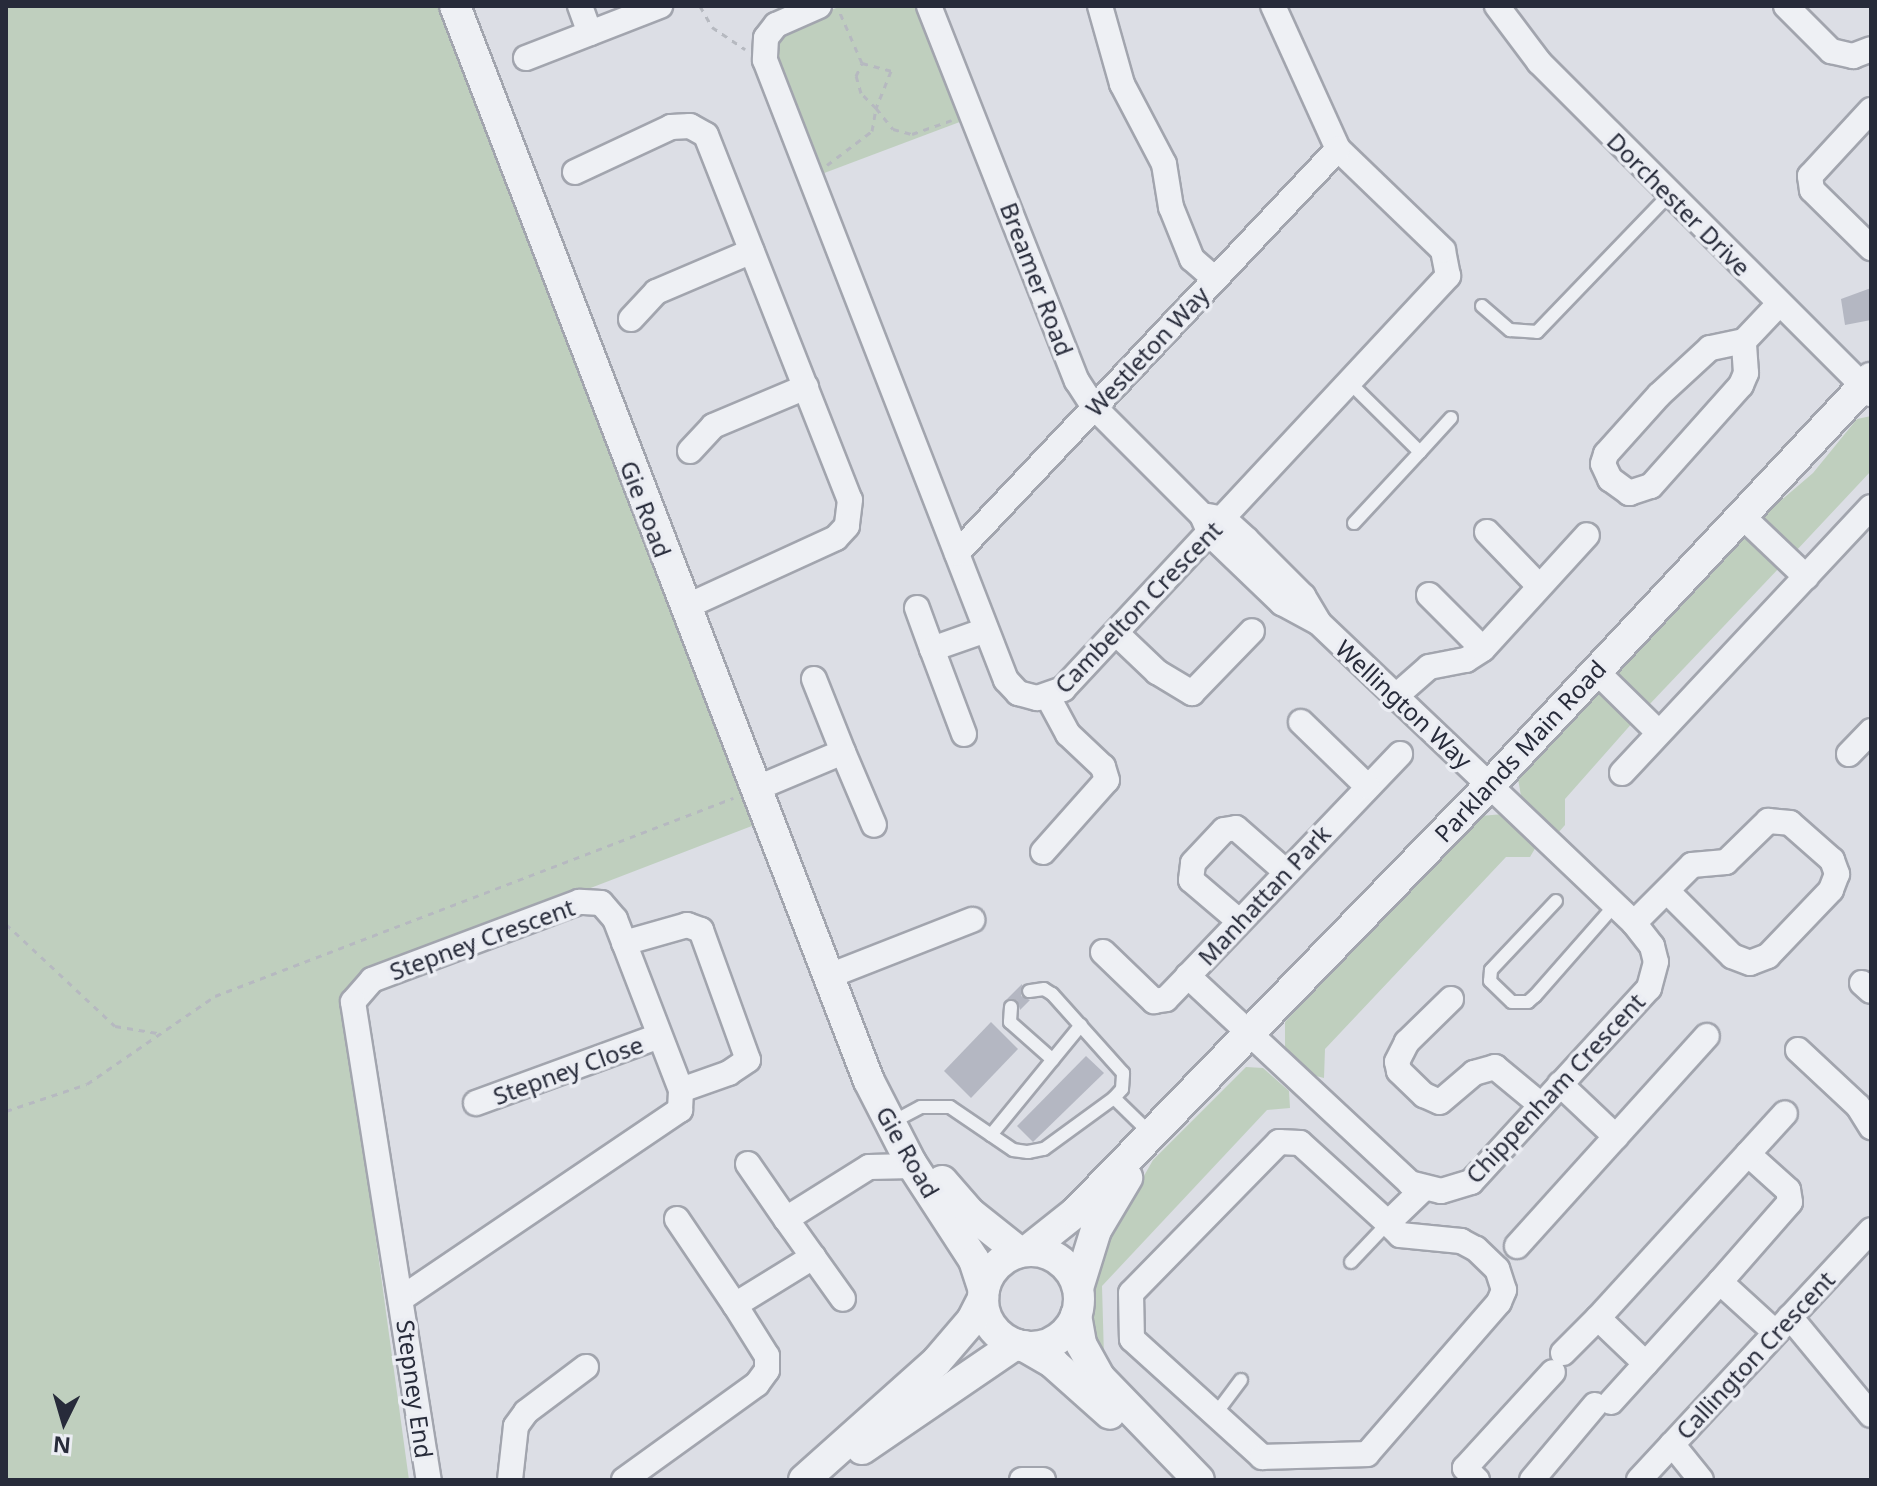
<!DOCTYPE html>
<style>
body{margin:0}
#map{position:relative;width:1877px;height:1486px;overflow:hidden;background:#dcdee5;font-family:"Noto Sans",sans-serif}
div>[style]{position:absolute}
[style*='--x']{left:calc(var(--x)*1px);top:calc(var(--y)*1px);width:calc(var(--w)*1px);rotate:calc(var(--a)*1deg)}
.green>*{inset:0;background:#bfcfbe}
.building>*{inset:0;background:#b4b7c2}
.path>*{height:3px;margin-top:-1.5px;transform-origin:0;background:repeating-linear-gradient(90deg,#b6b9c0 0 6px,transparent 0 12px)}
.roads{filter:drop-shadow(2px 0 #a2a5ae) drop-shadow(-2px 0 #a2a5ae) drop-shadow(0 2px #a2a5ae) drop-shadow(0 -2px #a2a5ae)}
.service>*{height:12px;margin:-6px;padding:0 6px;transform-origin:6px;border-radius:6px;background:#eef0f4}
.minor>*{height:24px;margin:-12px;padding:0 12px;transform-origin:12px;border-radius:12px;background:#eef0f4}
.tertiary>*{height:30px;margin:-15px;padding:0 15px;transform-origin:15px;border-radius:15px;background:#eef0f4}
.tertiary>.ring{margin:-15px;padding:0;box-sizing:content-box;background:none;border:30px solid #eef0f4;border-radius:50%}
span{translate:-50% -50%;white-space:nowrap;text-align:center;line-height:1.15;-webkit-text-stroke:7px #ebedf3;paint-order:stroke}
.street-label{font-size:24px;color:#272b3a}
.frame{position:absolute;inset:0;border:8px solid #272b3a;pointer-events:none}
.north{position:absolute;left:24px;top:1382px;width:80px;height:80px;-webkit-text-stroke:6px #ebedf3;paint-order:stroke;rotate:185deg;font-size:22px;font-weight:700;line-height:32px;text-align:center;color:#272b3a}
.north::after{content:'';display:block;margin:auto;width:28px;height:36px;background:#272b3a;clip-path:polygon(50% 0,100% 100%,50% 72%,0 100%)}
</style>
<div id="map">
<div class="green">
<i style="clip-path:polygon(6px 6px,447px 6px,757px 824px,362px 976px,345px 1013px,409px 1480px,6px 1480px)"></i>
<i style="clip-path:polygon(842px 6px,921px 6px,965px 120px,819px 175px,777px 67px,776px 44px,791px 24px)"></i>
<i style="clip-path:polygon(1871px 416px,1871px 471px,1795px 552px,1765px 523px,1764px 515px,1813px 473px,1857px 419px)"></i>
<i style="clip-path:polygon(1743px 537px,1780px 567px,1647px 707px,1618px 680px,1616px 669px)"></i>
<i style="clip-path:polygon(1595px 692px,1605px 693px,1634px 721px,1565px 799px,1565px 825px,1558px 833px,1521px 796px,1518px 779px)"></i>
<i style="clip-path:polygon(1504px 814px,1537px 845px,1530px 857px,1506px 857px,1325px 1049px,1324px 1078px,1316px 1076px,1285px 1047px,1285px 1022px,1470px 824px,1480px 816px)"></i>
<i style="clip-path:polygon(1246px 1067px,1263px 1068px,1289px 1091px,1290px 1108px,1267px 1110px,1102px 1286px,1104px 1357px,1096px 1348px,1089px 1319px,1104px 1246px,1153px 1160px)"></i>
</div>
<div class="building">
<i style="clip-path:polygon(1871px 288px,1871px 320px,1845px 325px,1841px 299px)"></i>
<i style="clip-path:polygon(1022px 984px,1021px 996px,1030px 1000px,1020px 1010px,1017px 1000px,1007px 999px)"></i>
<i style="clip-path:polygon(991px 1022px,1018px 1049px,971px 1098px,944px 1071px)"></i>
<i style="clip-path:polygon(1086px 1056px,1104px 1073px,1033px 1142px,1017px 1126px)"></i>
</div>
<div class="path">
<i style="--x:700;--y:6;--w:24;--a:60"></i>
<i style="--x:712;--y:27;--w:40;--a:34"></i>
<i style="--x:862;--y:63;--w:30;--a:15"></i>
<i style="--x:891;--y:71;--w:40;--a:112"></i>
<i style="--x:876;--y:108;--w:27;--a:51"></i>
<i style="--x:893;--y:129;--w:20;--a:15"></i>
<i style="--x:912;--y:134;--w:42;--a:-19.3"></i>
<i style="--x:827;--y:165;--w:56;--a:-37.1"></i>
<i style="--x:872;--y:131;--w:23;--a:-80"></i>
<i style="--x:876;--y:108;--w:21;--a:-135"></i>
<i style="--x:861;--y:93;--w:18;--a:-106"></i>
<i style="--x:856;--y:76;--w:14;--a:-65"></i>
<i style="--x:862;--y:63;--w:55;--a:-113.7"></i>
<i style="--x:6;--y:924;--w:149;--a:43.1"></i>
<i style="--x:115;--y:1026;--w:43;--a:9.5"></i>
<i style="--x:6;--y:1111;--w:85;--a:-18.4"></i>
<i style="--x:87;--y:1084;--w:155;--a:-34.5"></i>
<i style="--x:215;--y:996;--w:555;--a:-20.92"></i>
</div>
<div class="roads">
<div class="service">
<i style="--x:1482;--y:306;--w:37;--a:41"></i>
<i style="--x:1510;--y:330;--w:27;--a:4"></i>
<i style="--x:1537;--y:332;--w:190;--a:-46.1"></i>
<i style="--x:1351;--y:384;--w:97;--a:44.6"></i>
<i style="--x:1420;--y:452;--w:97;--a:132.9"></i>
<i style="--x:1420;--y:452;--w:46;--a:-47.6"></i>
<i style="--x:1556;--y:901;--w:95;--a:133.3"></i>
<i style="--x:1491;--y:970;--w:11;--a:95"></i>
<i style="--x:1490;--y:981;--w:30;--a:44"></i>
<i style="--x:1512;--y:1002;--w:16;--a:0"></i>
<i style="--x:1528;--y:1002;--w:9;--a:-41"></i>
<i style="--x:1535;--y:996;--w:121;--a:-48.7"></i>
<i style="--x:1011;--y:1007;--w:15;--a:94"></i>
<i style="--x:1010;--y:1022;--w:57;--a:41.5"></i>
<i style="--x:1114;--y:1098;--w:53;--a:44.2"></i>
<i style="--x:902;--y:1117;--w:21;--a:-28"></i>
<i style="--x:921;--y:1107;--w:29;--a:0"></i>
<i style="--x:950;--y:1107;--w:76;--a:34.3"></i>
<i style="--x:1013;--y:1150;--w:15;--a:8"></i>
<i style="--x:1028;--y:1152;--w:16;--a:-11"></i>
<i style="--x:1044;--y:1149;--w:87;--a:-36.1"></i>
<i style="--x:1114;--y:1098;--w:12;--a:-48"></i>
<i style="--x:1122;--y:1089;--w:16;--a:-86"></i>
<i style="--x:1123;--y:1073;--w:106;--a:-131.9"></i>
<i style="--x:1052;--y:994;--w:9;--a:-148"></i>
<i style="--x:1044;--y:989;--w:15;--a:172"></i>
<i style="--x:991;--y:1135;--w:142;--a:-50.7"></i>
<i style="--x:1351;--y:1262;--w:54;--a:-46.5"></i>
<i style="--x:1214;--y:1416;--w:45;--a:-53.1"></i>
</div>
<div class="minor">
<i style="--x:580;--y:6;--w:29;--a:70"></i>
<i style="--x:819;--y:6;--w:47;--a:156.2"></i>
<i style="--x:776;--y:25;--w:16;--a:128"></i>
<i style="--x:766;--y:38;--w:22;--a:93"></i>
<i style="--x:765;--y:60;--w:665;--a:68.76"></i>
<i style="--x:1006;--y:680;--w:18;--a:47"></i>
<i style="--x:1018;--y:693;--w:20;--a:15"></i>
<i style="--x:1037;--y:698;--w:28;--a:-19"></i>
<i style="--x:1063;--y:689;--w:565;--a:-47.01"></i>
<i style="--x:1448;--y:276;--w:26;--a:-101"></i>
<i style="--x:1443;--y:250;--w:146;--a:-136.1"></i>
<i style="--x:1338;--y:149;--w:157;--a:-114.4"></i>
<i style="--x:929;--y:6;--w:403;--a:68.5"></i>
<i style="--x:1077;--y:381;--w:31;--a:57"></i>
<i style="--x:1094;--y:407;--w:153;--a:45"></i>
<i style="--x:1202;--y:515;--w:21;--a:67"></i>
<i style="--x:1210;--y:534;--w:100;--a:43.8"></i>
<i style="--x:1282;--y:603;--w:42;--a:28.4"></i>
<i style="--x:1319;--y:623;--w:435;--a:43.6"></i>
<i style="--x:1634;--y:923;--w:29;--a:52"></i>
<i style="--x:1652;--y:946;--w:16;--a:76"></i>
<i style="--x:1656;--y:962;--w:27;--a:105"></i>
<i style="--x:1649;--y:988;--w:263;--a:132.5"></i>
<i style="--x:1471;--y:1182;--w:31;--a:163"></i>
<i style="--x:1441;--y:1191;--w:32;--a:-166"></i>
<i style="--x:1410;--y:1183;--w:304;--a:-137"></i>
<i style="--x:1188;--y:976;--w:307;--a:-46.3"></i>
<i style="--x:1100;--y:6;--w:81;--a:74.2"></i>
<i style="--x:1122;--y:84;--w:90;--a:62.3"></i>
<i style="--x:1164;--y:164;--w:44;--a:80.8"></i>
<i style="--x:1171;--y:207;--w:56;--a:68"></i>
<i style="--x:1192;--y:259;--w:30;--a:41"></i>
<i style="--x:1497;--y:6;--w:70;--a:53.1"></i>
<i style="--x:1539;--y:62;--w:470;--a:45"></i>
<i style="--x:1786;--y:6;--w:64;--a:45"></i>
<i style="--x:1831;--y:51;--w:23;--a:13"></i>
<i style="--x:1853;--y:56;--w:19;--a:-21"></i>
<i style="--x:526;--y:58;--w:144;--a:-21.2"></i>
<i style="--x:1871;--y:110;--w:90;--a:132.7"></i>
<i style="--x:1810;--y:176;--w:14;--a:82"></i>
<i style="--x:1812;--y:190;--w:83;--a:44.5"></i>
<i style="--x:575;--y:172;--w:106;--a:-25.1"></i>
<i style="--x:671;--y:127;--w:19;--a:-3"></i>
<i style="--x:690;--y:126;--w:18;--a:29"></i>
<i style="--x:706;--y:135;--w:392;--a:68.5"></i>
<i style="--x:850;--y:500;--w:26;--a:97"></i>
<i style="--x:847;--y:526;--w:16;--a:133"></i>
<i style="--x:836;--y:538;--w:166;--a:155.4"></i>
<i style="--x:631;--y:319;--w:37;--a:-47"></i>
<i style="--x:656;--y:292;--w:104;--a:-23.1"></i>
<i style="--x:1744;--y:341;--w:35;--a:168"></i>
<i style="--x:1710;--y:348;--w:69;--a:137.3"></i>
<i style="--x:1659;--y:395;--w:79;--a:131.9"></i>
<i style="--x:1606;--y:454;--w:10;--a:107"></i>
<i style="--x:1603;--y:464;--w:17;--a:65"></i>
<i style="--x:1610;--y:479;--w:24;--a:36"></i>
<i style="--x:1629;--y:493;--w:23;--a:-18"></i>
<i style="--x:1651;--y:486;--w:135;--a:-48.3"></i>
<i style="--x:1741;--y:385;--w:13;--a:-67"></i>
<i style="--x:1746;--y:373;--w:32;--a:-94"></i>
<i style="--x:1744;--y:341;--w:51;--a:-46.6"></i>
<i style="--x:690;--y:451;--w:34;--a:-47"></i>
<i style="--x:713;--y:426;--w:101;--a:-22.8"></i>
<i style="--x:1741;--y:515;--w:90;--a:43.6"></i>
<i style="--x:1208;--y:516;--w:16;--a:11"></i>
<i style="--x:1224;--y:519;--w:30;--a:42"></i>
<i style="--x:1246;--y:539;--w:81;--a:45"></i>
<i style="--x:1303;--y:596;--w:29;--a:59"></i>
<i style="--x:1487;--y:532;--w:75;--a:46.1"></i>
<i style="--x:957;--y:553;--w:555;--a:-46.68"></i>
<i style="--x:1429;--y:595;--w:76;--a:45"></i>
<i style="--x:917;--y:608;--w:44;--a:69.9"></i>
<i style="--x:1116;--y:633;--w:57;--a:43.6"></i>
<i style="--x:1157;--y:672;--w:41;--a:31"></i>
<i style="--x:1192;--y:693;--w:86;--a:-45.9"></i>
<i style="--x:1596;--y:671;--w:88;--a:44.5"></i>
<i style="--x:814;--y:679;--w:79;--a:68.3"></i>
<i style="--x:1396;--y:696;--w:44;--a:-41.3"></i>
<i style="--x:1429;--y:667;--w:38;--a:-11"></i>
<i style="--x:1466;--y:660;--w:20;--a:-33"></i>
<i style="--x:1483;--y:649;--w:154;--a:-47.6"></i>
<i style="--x:1301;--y:722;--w:93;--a:44.1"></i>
<i style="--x:964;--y:734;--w:91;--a:-110.6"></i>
<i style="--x:932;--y:649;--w:57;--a:-19.4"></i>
<i style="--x:1849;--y:754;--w:32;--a:-46"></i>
<i style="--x:1622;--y:773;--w:364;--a:-46.9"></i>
<i style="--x:755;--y:789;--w:95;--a:-22.8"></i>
<i style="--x:843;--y:752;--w:79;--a:67"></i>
<i style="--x:1043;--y:852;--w:96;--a:-48.4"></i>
<i style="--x:1107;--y:780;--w:14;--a:-107"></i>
<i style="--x:1103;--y:767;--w:48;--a:-136.7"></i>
<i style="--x:1068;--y:734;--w:42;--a:-118.4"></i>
<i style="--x:1239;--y:921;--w:63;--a:-139.5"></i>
<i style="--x:1191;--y:880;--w:17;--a:-83"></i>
<i style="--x:1193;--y:863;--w:45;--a:-46.8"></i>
<i style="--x:1224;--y:830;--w:12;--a:-9"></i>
<i style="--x:1236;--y:828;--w:64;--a:41.2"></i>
<i style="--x:1634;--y:923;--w:82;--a:-45"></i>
<i style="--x:1692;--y:865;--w:34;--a:-5"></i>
<i style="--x:1726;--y:862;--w:59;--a:-44.3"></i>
<i style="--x:1768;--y:821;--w:22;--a:5"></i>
<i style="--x:1790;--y:823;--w:56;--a:41.4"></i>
<i style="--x:1832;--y:860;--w:15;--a:70"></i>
<i style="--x:1837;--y:874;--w:17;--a:111"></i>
<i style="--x:1831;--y:890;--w:91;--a:133.7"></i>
<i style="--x:1768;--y:956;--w:19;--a:159"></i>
<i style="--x:1750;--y:963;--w:19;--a:-159"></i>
<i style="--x:1732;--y:956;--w:92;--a:-135"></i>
<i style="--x:624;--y:943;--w:66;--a:-15.9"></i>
<i style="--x:687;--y:925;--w:15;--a:20"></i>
<i style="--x:701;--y:930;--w:138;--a:70.1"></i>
<i style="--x:748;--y:1060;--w:23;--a:146"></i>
<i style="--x:729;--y:1073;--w:51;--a:160.5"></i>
<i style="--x:1103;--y:952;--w:71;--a:43.9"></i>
<i style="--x:1154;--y:1001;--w:12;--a:-9"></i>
<i style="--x:1166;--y:999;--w:32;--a:-46"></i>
<i style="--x:829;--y:976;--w:154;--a:-21.4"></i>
<i style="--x:1862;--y:983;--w:12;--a:42"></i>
<i style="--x:1451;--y:999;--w:62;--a:135.7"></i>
<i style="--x:1407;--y:1042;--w:22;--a:117"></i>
<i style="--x:1397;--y:1062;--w:9;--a:77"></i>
<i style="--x:1399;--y:1071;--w:35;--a:44"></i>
<i style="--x:1424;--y:1095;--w:17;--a:24"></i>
<i style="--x:1440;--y:1102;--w:45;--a:-40.5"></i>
<i style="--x:1474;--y:1073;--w:22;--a:-16"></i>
<i style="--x:1495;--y:1067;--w:60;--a:39.6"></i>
<i style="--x:1798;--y:1050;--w:82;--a:43"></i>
<i style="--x:1858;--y:1106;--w:25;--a:58"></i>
<i style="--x:1560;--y:1084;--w:77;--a:43.4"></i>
<i style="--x:476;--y:1103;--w:195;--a:-20.1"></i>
<i style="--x:748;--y:1164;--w:67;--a:55.4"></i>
<i style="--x:786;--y:1219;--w:98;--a:-32.1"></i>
<i style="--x:869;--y:1167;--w:44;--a:-1.3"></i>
<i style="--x:677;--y:1219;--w:104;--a:56"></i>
<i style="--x:786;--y:1219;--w:98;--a:54.5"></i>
<i style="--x:1388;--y:1223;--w:119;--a:-137.7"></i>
<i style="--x:1300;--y:1143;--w:21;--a:-177"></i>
<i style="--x:1279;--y:1142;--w:211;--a:134.4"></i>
<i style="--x:1131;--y:1293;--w:46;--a:88.8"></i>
<i style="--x:1132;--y:1339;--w:176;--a:42.2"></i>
<i style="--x:1262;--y:1457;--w:105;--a:-1.6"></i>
<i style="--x:1367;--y:1454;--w:201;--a:-49"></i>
<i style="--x:1499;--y:1302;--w:13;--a:-67"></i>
<i style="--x:1504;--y:1290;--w:22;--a:-108"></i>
<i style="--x:1497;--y:1269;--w:29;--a:-136"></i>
<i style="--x:1476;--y:1249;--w:17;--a:-152"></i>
<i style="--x:1461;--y:1241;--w:61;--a:-174.4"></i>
<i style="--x:1400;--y:1235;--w:17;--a:-135"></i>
<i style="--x:1388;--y:1223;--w:47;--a:-44.1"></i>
<i style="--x:1517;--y:1246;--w:283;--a:-47.9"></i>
<i style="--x:1720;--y:1282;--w:106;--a:-48.8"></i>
<i style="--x:1790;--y:1202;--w:12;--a:-99"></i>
<i style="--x:1788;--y:1190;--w:54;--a:-138"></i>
<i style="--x:402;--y:1298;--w:336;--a:-34.1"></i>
<i style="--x:680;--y:1110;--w:20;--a:-87"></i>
<i style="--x:681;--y:1090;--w:183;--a:-111.1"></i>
<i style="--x:615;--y:919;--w:21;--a:-131"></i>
<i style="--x:601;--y:903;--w:22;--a:-177"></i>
<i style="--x:579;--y:902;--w:221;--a:159.4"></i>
<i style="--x:372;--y:980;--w:29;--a:131"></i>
<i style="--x:353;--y:1002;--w:484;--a:81"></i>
<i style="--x:1790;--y:1317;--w:127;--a:50.4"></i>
<i style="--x:1598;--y:1318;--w:277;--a:-47.6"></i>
<i style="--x:1563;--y:1353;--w:49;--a:-45"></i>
<i style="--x:1598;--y:1318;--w:66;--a:43.8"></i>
<i style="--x:1611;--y:1402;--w:162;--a:-47.8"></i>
<i style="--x:1720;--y:1282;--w:74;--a:42.3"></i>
<i style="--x:1672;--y:1444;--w:46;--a:51.1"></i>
<i style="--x:510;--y:1480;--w:54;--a:-83.7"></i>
<i style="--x:516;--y:1426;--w:17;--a:-54"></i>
<i style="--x:526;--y:1412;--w:75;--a:-36.9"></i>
<i style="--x:624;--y:1480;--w:164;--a:-35.8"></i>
<i style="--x:757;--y:1384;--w:17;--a:-54"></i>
<i style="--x:767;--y:1370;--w:14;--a:-90"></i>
<i style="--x:767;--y:1356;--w:60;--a:-122.1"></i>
<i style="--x:735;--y:1305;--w:92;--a:-31.6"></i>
<i style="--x:1022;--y:1480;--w:21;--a:0"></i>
<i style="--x:1477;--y:1480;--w:17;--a:-135"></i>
<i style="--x:1465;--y:1468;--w:130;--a:-47.5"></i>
<i style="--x:1532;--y:1480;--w:98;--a:-50"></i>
<i style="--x:1639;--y:1480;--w:341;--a:-47.1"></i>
</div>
<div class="tertiary">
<i style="--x:455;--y:6;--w:1152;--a:68.94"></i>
<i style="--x:869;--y:1081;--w:92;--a:62.9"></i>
<i style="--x:911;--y:1163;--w:116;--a:57"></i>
<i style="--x:974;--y:1260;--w:32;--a:72"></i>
<i style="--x:942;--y:1181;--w:43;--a:48.8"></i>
<i style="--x:970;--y:1213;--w:63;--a:38.5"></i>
<i class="ring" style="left:983px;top:1251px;width:66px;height:66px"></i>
<i style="--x:1027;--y:1251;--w:61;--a:-38.4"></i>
<i style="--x:1075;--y:1213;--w:595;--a:-45.89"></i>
<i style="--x:1489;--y:786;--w:559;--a:-46.89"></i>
<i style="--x:1078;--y:1288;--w:61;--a:-72.8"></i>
<i style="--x:1096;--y:1230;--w:61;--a:-59.2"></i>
<i style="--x:1076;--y:1315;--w:29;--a:80"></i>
<i style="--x:1081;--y:1344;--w:39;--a:61"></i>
<i style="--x:1100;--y:1378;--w:142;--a:45.9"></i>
<i style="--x:1024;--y:1346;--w:34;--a:30"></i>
<i style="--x:1053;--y:1363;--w:76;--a:41.8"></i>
<i style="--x:862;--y:1449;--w:186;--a:-34.3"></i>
<i style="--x:804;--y:1480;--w:178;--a:-41.8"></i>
<i style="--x:937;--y:1361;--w:54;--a:-49.5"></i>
<i style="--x:972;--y:1320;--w:25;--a:-63"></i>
</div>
</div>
<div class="street-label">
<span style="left:1679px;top:204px;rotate:45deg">Dorchester Drive</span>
<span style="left:1037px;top:279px;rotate:69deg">Breamer Road</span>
<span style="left:1147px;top:351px;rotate:-47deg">Westleton Way</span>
<span style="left:646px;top:509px;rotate:69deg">Gie Road</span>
<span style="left:1138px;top:607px;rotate:-46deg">Cambelton Crescent</span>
<span style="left:1404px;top:704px;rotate:43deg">Wellington Way</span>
<span style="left:1520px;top:751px;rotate:-47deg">Parklands Main Road</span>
<span style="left:1264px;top:895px;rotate:-47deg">Manhattan Park</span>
<span style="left:482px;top:939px;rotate:-20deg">Stepney Crescent</span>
<span style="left:568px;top:1070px;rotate:-20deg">Stepney Close</span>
<span style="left:1555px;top:1088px;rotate:-47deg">Chippenham Crescent</span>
<span style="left:908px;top:1152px;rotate:60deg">Gie Road</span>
<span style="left:1755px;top:1355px;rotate:-47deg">Callington Crescent</span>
<span style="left:415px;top:1389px;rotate:82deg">Stepney End</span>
</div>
<div class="frame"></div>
<div class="north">N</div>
</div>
